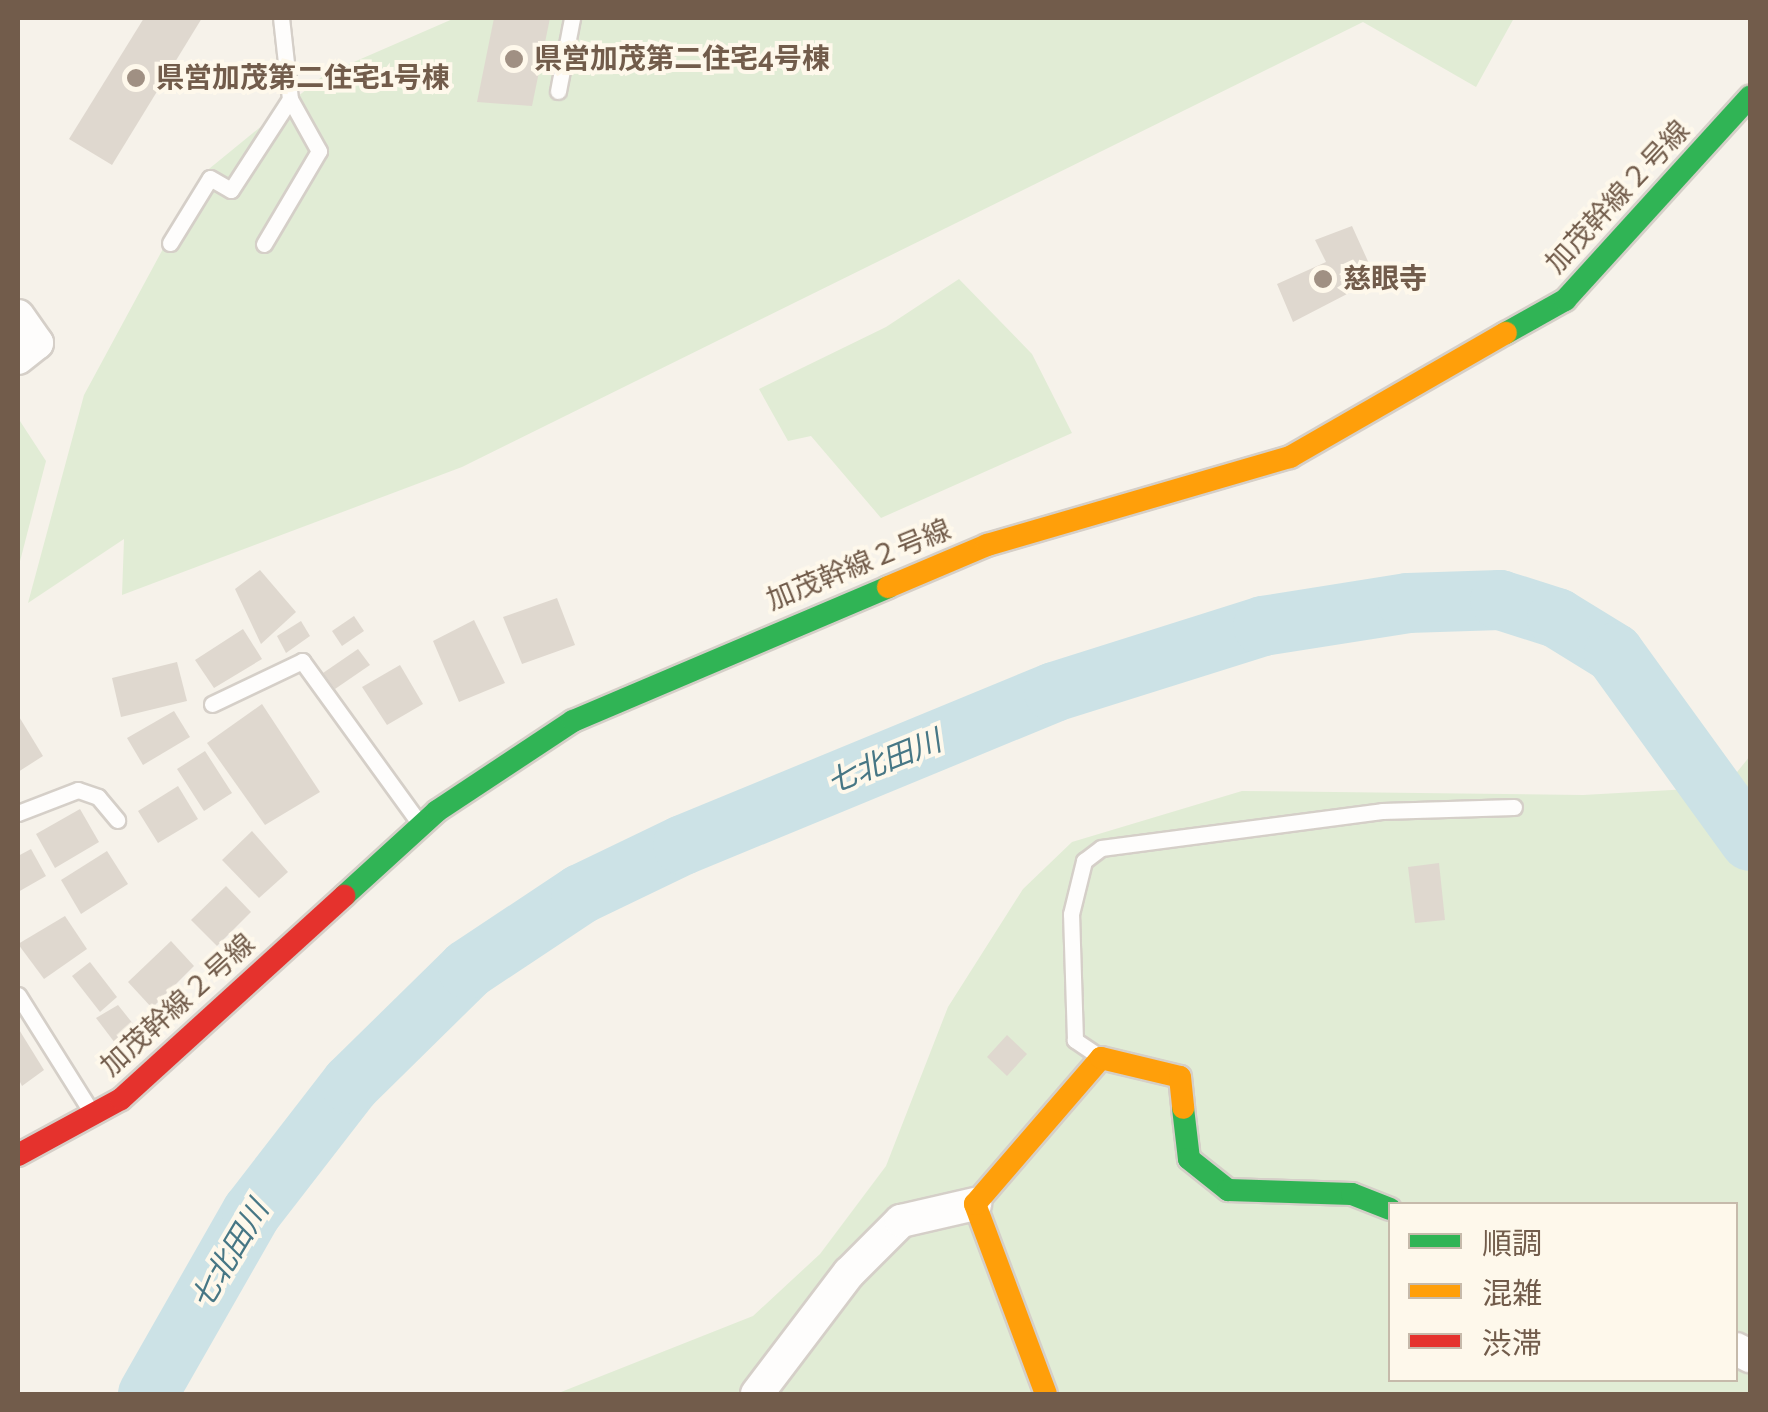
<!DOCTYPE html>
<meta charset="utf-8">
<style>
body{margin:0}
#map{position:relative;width:1768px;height:1412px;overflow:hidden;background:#f6f2ea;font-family:Raleway,"Noto Sans JP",sans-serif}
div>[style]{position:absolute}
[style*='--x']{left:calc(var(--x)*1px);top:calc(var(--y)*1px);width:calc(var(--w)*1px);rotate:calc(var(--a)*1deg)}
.green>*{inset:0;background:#e1ecd5}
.river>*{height:60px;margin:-30px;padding:0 30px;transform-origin:30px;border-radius:30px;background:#cce2e6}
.building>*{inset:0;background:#dfd8cf}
.roads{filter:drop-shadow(2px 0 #d5cfc8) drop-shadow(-2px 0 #d5cfc8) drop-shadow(0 2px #d5cfc8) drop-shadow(0 -2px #d5cfc8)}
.lane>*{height:15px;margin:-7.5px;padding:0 7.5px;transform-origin:7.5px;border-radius:7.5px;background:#fefdfc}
.street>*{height:32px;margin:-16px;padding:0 16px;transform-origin:16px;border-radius:16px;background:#fefdfc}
.fast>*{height:22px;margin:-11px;padding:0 11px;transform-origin:11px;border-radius:11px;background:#30b455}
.slow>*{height:22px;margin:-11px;padding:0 11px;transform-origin:11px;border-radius:11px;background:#ff9f0a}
.jam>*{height:22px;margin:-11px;padding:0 11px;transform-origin:11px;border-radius:11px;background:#e5322d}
.dots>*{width:28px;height:28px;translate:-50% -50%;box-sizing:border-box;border:5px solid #fef8eb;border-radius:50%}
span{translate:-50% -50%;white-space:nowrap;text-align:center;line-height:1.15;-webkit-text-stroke:8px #fef8eb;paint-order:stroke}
.poi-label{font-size:28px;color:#725c4b;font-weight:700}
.left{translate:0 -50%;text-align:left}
.street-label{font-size:28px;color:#725c4b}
.water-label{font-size:30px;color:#477785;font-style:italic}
.frame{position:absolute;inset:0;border:20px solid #725c4b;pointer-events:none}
.legend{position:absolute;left:1388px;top:1202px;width:350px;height:180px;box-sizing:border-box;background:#fef8eb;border:2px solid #c6baab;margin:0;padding:12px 18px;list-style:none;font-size:30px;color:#725c4b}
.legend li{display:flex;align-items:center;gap:20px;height:50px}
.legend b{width:50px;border:2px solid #c6baab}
</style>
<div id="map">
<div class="green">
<i style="clip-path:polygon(455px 18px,1514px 18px,1476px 87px,1363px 22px,462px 467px,122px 595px,124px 539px,28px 603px,84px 395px,204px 173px,324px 75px)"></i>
<i style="clip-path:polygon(959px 279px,1032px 354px,1072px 433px,881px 518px,811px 436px,788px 441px,759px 389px,886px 327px)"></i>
<i style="clip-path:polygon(18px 418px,46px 461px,18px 569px)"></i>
<i style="clip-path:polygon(evenodd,1750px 756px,1750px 1394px,556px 1394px,753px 1316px,820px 1254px,886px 1166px,948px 1007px,1023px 889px,1072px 842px,1242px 791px,1583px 795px,1725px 787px,1750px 756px,1390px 1204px,1736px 1204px,1736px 1380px,1390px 1380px,1390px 1204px)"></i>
</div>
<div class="river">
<i style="--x:148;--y:1394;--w:210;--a:-60.3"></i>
<i style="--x:252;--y:1212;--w:162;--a:-52.3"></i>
<i style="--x:351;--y:1084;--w:164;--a:-44.5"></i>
<i style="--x:468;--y:969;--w:136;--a:-33.6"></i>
<i style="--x:581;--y:894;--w:113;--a:-25.7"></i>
<i style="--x:683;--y:845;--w:401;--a:-22.4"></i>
<i style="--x:1054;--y:692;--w:219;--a:-17.5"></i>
<i style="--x:1263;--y:626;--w:147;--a:-9"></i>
<i style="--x:1408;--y:603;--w:92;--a:-1.9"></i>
<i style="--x:1500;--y:600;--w:60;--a:17.5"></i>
<i style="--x:1557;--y:618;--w:67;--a:31.6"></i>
<i style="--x:1614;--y:653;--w:232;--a:54.1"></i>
</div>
<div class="building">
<i style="clip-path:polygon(144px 18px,202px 18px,112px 165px,69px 139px)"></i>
<i style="clip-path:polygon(494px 18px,550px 18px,532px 106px,477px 102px)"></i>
<i style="clip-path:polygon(1352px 226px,1376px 279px,1293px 322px,1277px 284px,1326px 262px,1315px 240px)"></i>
<i style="clip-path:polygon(260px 570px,296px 612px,261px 644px,235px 589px)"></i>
<i style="clip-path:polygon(557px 598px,575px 645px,522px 664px,503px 617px)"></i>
<i style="clip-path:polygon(354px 616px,364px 631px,342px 646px,332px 631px)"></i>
<i style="clip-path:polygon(474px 620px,505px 683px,459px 702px,433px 641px)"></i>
<i style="clip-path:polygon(301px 621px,310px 636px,286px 653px,277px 636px)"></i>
<i style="clip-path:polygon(243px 629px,262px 659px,214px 688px,195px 660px)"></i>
<i style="clip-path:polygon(358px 649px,370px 665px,335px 689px,323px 673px)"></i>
<i style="clip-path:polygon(177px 662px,187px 701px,121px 717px,112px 678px)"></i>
<i style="clip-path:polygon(400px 665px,423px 704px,387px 725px,362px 687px)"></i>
<i style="clip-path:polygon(262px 704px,320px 792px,265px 825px,207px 743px)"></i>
<i style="clip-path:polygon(174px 711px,190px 737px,143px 765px,127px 738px)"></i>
<i style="clip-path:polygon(18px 715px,43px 756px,18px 772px)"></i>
<i style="clip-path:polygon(205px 751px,232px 793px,204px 811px,177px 769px)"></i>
<i style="clip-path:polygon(178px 786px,198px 819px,158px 843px,138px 811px)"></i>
<i style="clip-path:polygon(80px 809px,99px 842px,55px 868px,36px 834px)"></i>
<i style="clip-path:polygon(252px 831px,288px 872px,259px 898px,222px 860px)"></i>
<i style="clip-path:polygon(31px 849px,46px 876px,18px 892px,18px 856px)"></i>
<i style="clip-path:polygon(107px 851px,128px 884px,81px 914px,61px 880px)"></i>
<i style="clip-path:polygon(1439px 863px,1445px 920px,1415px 923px,1408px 867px)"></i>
<i style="clip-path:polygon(226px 886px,251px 912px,217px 946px,191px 920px)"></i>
<i style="clip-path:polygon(65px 916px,87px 949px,44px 979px,18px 944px)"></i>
<i style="clip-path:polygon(171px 941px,194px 966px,152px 1008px,128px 982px)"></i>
<i style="clip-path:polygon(90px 962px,117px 997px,100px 1012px,72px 976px)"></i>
<i style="clip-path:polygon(118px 1005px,134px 1025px,115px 1043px,96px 1018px)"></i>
<i style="clip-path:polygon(18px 1028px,44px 1070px,22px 1086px,18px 1078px)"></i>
<i style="clip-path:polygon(1007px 1035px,1027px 1054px,1007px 1076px,987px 1057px)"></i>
</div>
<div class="roads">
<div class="lane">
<i style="--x:558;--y:91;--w:74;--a:-79.1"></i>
<i style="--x:170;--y:243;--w:76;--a:-58.4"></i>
<i style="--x:210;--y:178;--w:24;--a:30"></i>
<i style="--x:231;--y:190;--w:108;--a:-57"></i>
<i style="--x:290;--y:99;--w:81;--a:-96.3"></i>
<i style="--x:264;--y:244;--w:108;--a:-59.4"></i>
<i style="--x:319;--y:151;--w:60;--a:-119.1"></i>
<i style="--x:212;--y:704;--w:100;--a:-25.5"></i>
<i style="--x:302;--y:661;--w:201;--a:54.1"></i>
<i style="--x:18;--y:813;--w:64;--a:-21"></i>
<i style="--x:78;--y:790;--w:21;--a:19"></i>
<i style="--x:98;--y:797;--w:30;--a:50"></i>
<i style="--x:18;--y:995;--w:136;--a:57.9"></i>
<i style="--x:1097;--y:1055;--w:27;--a:-146"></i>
<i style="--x:1075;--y:1040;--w:126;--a:-91.8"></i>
<i style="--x:1071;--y:914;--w:55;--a:-76.2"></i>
<i style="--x:1084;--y:861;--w:21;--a:-37"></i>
<i style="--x:1101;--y:848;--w:283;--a:-7.5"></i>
<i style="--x:1382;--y:811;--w:132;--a:-1.7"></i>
</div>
<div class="street">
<i style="--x:18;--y:316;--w:33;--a:55"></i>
<i style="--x:37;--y:343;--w:24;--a:142"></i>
<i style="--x:1736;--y:1349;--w:16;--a:27"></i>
<i style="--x:757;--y:1394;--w:152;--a:-52.8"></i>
<i style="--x:849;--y:1273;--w:74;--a:-45"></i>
<i style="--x:901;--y:1221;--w:76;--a:-12.9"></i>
</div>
<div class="fast">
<i style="--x:1506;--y:333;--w:68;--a:-29.2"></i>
<i style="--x:1565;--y:300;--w:275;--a:-47.7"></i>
<i style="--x:344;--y:896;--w:126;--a:-42.4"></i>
<i style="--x:437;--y:811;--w:163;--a:-33.5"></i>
<i style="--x:573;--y:721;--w:342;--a:-23"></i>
<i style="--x:1183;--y:1108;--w:51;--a:83.3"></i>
<i style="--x:1189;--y:1159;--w:50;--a:38.5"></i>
<i style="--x:1228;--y:1190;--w:124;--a:1.8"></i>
<i style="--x:1352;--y:1194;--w:41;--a:21.5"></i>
</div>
<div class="slow">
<i style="--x:888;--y:587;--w:108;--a:-23"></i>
<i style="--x:987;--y:545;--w:316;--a:-16.2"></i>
<i style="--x:1290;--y:457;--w:249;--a:-29.9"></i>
<i style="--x:1046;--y:1394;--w:203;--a:-110.5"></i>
<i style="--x:975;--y:1204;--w:193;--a:-49.2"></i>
<i style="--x:1101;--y:1058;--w:81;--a:13.5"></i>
<i style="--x:1180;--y:1077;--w:31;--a:84"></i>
</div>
<div class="jam">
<i style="--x:18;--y:1155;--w:117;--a:-28.5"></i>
<i style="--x:121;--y:1099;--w:302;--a:-42.3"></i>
</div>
</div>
<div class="dots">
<i style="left:514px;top:59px;background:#a09083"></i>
<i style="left:136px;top:78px;background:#a09083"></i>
<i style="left:1323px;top:279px;background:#a09083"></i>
</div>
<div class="poi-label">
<span class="left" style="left:534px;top:59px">県営加茂第二住宅4号棟</span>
<span class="left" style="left:156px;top:78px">県営加茂第二住宅1号棟</span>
<span class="left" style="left:1343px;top:279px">慈眼寺</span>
</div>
<div class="street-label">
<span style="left:1618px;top:197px;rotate:-47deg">加茂幹線２号線</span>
<span style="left:859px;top:565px;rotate:-22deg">加茂幹線２号線</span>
<span style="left:178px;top:1005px;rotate:-42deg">加茂幹線２号線</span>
</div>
<div class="water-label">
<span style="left:884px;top:762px;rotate:-22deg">七北田川</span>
<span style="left:230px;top:1255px;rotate:-59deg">七北田川</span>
</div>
<div class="frame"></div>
<ul class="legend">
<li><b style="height:12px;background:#30b455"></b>順調</li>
<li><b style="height:12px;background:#ff9f0a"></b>混雑</li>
<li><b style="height:12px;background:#e5322d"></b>渋滞</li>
</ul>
</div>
